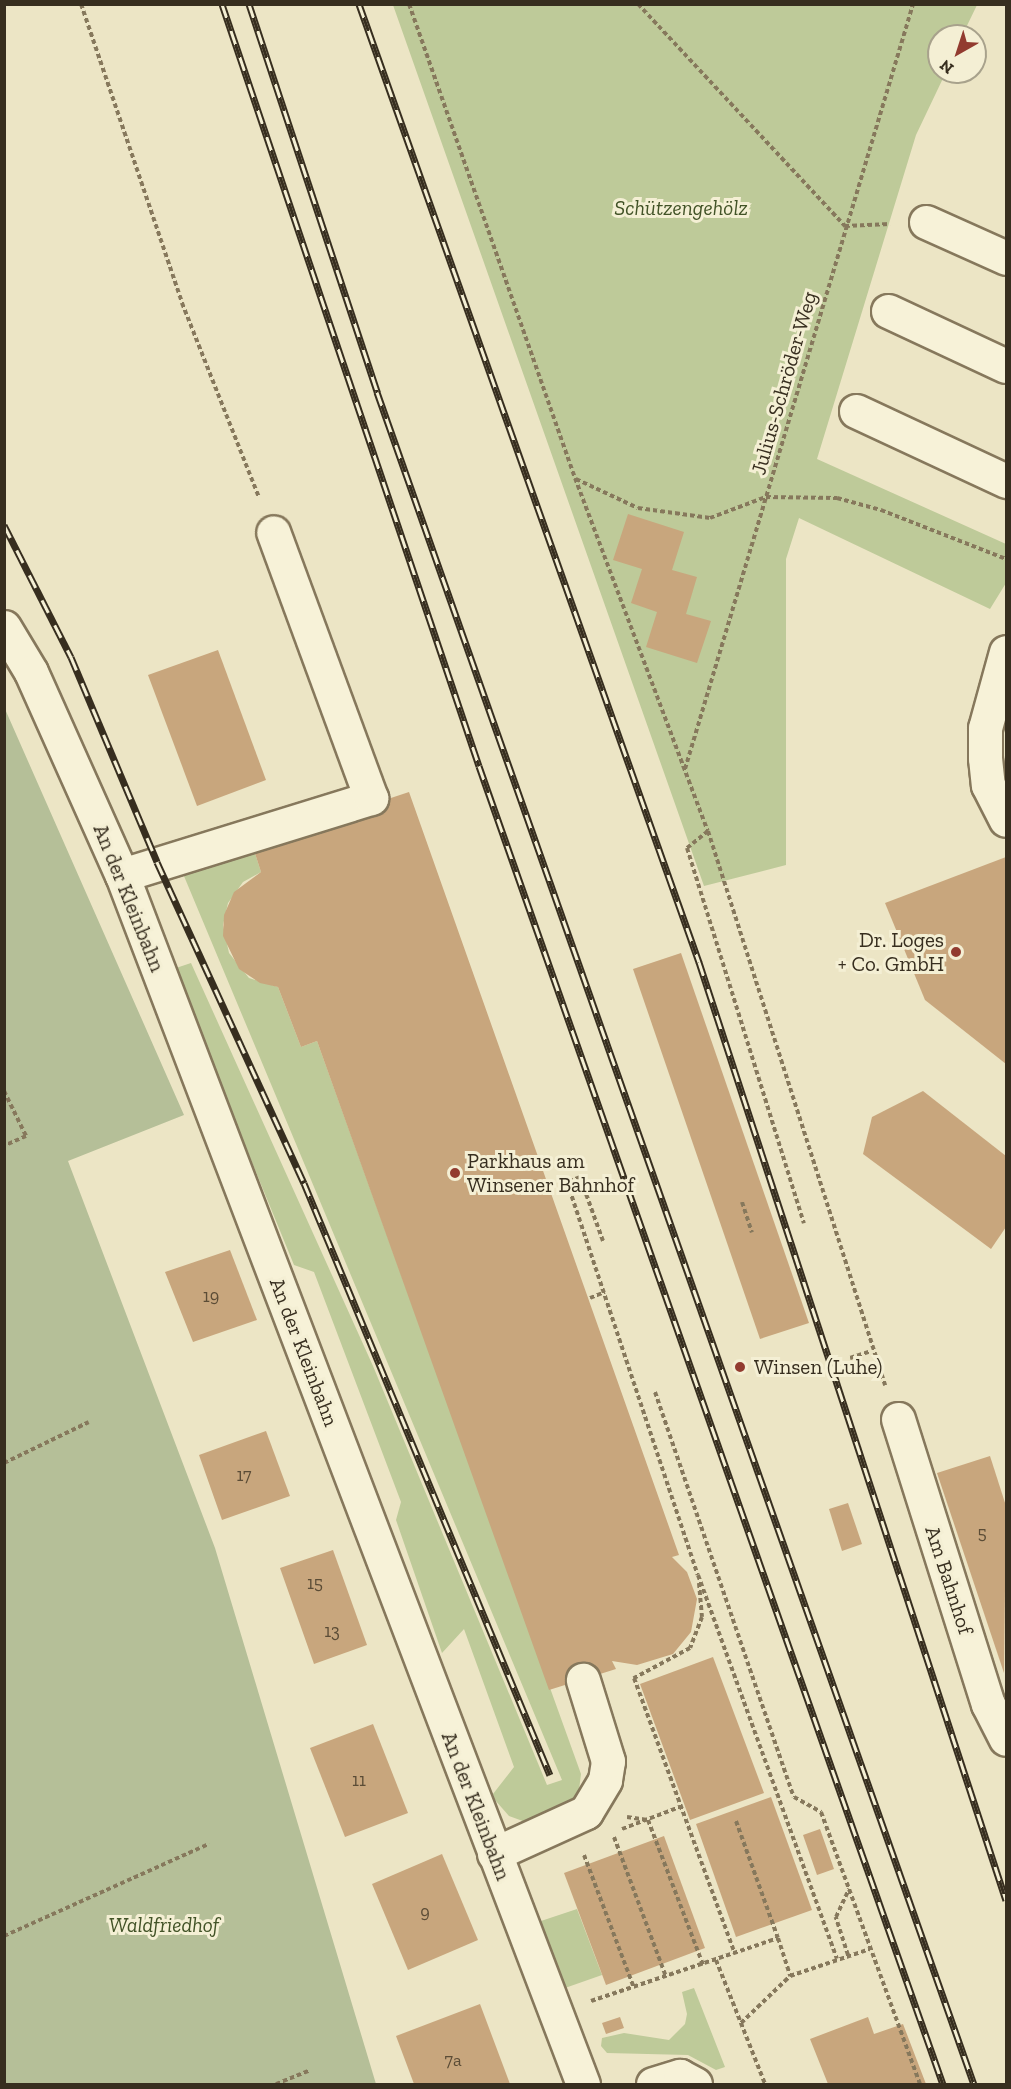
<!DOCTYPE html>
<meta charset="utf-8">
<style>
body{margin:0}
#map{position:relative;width:1011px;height:2089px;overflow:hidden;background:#ece5c5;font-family:"Zilla Slab",serif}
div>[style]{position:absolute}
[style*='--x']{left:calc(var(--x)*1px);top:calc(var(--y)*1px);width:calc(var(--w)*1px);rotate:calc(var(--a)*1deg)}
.green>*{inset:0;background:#beca99}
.cemetery>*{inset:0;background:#b5bf98}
.building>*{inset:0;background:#c8a67d}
.path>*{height:4px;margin-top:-2px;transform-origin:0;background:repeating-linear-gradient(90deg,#86785c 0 4.5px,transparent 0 7.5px)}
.roads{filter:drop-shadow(2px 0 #86785c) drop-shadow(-2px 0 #86785c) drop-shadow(0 2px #86785c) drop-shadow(0 -2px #86785c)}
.minor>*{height:33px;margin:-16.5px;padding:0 16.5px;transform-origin:16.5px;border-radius:16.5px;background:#f7f2d8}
.rail>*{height:7px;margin-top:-3.5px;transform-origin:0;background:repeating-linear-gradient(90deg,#f4efd4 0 14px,#372e1f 0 28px);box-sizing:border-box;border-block:2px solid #372e1f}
.dots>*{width:16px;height:16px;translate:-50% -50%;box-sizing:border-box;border:3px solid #f4efd4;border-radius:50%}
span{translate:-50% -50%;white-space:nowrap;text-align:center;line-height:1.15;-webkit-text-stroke:6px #f4efd4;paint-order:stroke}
.number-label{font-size:18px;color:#5b4c36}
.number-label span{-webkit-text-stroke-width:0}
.park-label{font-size:21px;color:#425327;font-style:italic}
.street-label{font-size:21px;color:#372e1f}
.poi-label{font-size:21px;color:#372e1f}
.right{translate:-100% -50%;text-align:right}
.left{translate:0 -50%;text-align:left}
.frame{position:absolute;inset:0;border:6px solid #372e1f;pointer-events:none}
.north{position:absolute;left:927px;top:24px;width:60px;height:60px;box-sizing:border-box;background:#f4efd4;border:2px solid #a8a28c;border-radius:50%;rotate:219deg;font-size:16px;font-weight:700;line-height:24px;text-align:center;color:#372e1f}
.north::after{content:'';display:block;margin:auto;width:21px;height:27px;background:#923b2f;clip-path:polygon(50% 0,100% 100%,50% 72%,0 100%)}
</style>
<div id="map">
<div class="green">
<i style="clip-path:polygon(393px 5px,977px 5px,962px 36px,939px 36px,939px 72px,946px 72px,916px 135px,817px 459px,1006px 544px,1006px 583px,990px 609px,799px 518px,786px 559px,786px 865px,704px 886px)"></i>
<i style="clip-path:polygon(252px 844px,261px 872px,243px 882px,228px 903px,223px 925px,229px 953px,249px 978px,278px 987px,301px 1047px,317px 1041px,581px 1774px,578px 1798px,531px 1824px,509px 1816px,495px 1800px,493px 1794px,514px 1767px,464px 1629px,442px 1653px,396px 1520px,401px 1502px,314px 1272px,294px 1265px,173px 969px,191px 963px,373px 1366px,547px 1785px,562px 1780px,176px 857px)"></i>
<i style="clip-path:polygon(577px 1909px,602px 1975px,565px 1988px,541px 1921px)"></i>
<i style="clip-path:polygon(694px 1988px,725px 2067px,716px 2070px,688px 2055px,607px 2053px,601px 2046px,602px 2038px,624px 2033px,669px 2040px,685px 2024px,687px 2014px,682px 1992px)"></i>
</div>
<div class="cemetery">
<i style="clip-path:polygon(5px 709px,184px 1115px,68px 1161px,215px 1548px,376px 2084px,5px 2084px)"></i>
</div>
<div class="building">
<i style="clip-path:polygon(628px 514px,684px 532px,672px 570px,697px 577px,686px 614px,711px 621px,697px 663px,646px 647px,657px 612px,631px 603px,642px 569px,613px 560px)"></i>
<i style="clip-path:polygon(218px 650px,266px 780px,197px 806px,148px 675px)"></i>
<i style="clip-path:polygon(409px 792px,679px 1555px,672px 1557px,687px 1572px,697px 1599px,691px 1632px,673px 1654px,637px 1665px,612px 1661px,616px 1669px,549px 1690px,317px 1041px,301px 1047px,278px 987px,260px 983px,239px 969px,223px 936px,224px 915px,234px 892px,261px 872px,252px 844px)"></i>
<i style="clip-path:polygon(1006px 857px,1006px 1064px,925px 1000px,885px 903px)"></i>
<i style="clip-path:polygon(681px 953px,809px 1323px,760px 1339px,633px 969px)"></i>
<i style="clip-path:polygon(923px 1091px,1006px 1156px,1006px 1227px,991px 1249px,863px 1154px,872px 1117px)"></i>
<i style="clip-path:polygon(230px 1250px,257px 1320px,193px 1342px,165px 1272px)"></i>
<i style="clip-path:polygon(266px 1431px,290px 1496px,222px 1520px,199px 1455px)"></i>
<i style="clip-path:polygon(990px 1456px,1006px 1506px,1004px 1673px,937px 1473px)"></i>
<i style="clip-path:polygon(848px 1503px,862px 1544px,842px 1551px,829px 1509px)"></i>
<i style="clip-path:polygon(333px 1550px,367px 1645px,314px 1664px,280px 1568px)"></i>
<i style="clip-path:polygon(713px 1657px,764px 1793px,690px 1820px,640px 1684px)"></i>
<i style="clip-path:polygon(373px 1724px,408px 1813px,345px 1837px,310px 1748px)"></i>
<i style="clip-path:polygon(771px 1797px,812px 1910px,736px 1937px,696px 1824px)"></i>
<i style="clip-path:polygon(820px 1829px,834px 1869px,817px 1875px,803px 1835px)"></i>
<i style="clip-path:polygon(664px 1836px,705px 1948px,606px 1985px,564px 1873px)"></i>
<i style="clip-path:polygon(442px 1854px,478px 1940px,408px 1970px,372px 1884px)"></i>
<i style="clip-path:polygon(480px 2004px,510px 2084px,414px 2084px,396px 2036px)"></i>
<i style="clip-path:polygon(620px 2017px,624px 2028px,606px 2034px,602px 2023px)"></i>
<i style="clip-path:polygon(868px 2017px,874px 2034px,903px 2024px,926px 2084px,828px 2084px,810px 2039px)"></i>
</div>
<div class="path">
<i style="--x:81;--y:4;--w:316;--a:71.3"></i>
<i style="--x:182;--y:303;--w:209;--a:68.4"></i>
<i style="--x:409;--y:4;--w:502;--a:70.7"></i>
<i style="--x:575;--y:478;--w:377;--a:69.4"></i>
<i style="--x:708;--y:831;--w:582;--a:72.28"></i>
<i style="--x:638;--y:4;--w:304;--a:47"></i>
<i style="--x:845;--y:226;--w:45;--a:-2.5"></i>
<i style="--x:576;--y:479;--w:68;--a:25.1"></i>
<i style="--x:638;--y:508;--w:73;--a:7.9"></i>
<i style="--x:710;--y:518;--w:60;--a:-20.6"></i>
<i style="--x:766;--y:497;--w:71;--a:0.8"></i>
<i style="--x:837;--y:498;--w:46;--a:15.3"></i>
<i style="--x:881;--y:510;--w:134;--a:21.4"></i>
<i style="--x:685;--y:769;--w:798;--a:-73.4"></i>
<i style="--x:708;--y:831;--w:27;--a:141"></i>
<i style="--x:687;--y:848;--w:393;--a:72.7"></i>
<i style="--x:4;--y:1091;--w:50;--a:63.9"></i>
<i style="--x:26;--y:1136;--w:24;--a:156"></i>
<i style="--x:742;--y:1202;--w:32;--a:72"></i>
<i style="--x:603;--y:1241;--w:68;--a:-109.8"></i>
<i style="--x:580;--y:1177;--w:14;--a:159"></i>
<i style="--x:567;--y:1182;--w:414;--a:71.6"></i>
<i style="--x:698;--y:1575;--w:408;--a:70.1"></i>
<i style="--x:590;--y:1298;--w:16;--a:-22"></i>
<i style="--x:850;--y:1358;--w:22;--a:-18"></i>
<i style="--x:655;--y:1392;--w:428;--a:71.1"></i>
<i style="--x:794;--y:1797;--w:31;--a:29"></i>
<i style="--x:821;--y:1812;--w:289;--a:70"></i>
<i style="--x:4;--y:1463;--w:94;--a:-25.8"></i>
<i style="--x:699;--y:1583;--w:34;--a:85"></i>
<i style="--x:702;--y:1617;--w:33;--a:111"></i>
<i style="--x:690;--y:1648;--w:64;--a:151.8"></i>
<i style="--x:634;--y:1678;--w:294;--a:69.9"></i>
<i style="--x:627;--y:1817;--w:21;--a:8"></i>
<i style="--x:648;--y:1820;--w:155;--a:69.2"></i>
<i style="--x:736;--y:1821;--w:124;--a:70.3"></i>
<i style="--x:622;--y:1829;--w:62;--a:-20.8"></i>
<i style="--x:614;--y:1837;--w:149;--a:69.6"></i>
<i style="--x:584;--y:1855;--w:142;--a:69.4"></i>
<i style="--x:4;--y:1936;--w:225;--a:-24.2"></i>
<i style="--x:848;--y:1955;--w:40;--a:-108"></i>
<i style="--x:836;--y:1917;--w:31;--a:-65"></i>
<i style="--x:716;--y:1960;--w:133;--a:68.4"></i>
<i style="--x:591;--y:2001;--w:197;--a:-18.6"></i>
<i style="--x:778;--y:1938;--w:40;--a:72"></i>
<i style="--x:741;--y:2023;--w:68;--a:-43.8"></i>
<i style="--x:790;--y:1976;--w:84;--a:-18.6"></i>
<i style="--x:276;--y:2084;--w:35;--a:-22"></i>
</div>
<div class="roads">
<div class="minor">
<i style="--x:926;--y:222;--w:88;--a:24.2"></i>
<i style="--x:888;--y:311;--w:130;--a:25"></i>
<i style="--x:856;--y:411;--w:166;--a:25"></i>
<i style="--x:4;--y:627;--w:52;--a:59"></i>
<i style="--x:31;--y:672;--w:222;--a:65.9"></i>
<i style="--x:122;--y:875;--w:1294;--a:69.13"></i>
<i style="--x:1006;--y:652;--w:79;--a:105.4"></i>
<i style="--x:985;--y:728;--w:30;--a:90"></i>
<i style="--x:985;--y:758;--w:27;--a:84"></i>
<i style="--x:988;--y:785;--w:39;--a:63"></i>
<i style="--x:122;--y:875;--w:261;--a:-17.2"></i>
<i style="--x:371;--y:798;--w:283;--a:-110.2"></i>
<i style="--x:898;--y:1419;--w:299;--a:72.5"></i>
<i style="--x:988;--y:1704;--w:39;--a:63"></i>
<i style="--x:494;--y:1854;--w:101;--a:-24.5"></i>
<i style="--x:586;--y:1812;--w:37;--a:-59"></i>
<i style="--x:605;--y:1780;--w:19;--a:-81"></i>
<i style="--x:608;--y:1761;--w:85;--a:-107.2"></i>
<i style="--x:653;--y:2084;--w:28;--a:-17"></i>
<i style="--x:680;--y:2076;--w:17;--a:28"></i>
</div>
</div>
<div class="rail">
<i style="--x:222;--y:4;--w:804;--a:71.36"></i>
<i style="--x:479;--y:766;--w:1397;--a:70.61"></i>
<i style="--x:249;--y:4;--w:409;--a:71.7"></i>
<i style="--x:377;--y:392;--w:1794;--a:70.57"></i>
<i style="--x:359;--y:4;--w:1017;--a:70.46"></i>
<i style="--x:699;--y:962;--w:987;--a:71.88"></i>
<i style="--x:4;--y:525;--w:148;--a:63.1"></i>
<i style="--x:71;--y:657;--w:222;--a:67.2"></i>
<i style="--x:157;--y:862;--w:353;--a:65.4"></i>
<i style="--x:304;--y:1183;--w:641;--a:67.44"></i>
</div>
<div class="dots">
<i style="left:956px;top:952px;background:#923b2f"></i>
<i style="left:455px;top:1173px;background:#923b2f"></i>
<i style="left:740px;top:1367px;background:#923b2f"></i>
</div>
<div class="number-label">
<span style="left:211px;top:1296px">19</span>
<span style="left:244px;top:1475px">17</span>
<span style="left:982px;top:1533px">5</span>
<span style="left:315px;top:1583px">15</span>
<span style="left:332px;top:1631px">13</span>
<span style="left:359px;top:1780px">11</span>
<span style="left:425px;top:1912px">9</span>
<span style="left:453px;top:2060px">7a</span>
</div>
<div class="park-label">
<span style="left:681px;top:208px">Schützengehölz</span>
<span style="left:164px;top:1925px">Waldfriedhof</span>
</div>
<div class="street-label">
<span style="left:784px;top:383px;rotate:-74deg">Julius-Schröder-Weg</span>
<span style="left:129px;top:898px;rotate:68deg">An der Kleinbahn</span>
<span style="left:304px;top:1352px;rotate:69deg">An der Kleinbahn</span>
<span style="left:949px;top:1580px;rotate:72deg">Am Bahnhof</span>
<span style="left:476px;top:1806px;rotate:69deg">An der Kleinbahn</span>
</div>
<div class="poi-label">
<span class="right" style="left:944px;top:952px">Dr. Loges<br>+ Co. GmbH</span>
<span class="left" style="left:467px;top:1173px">Parkhaus am<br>Winsener Bahnhof</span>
<span class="left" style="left:754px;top:1367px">Winsen (Luhe)</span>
</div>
<div class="frame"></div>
<div class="north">N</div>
</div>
